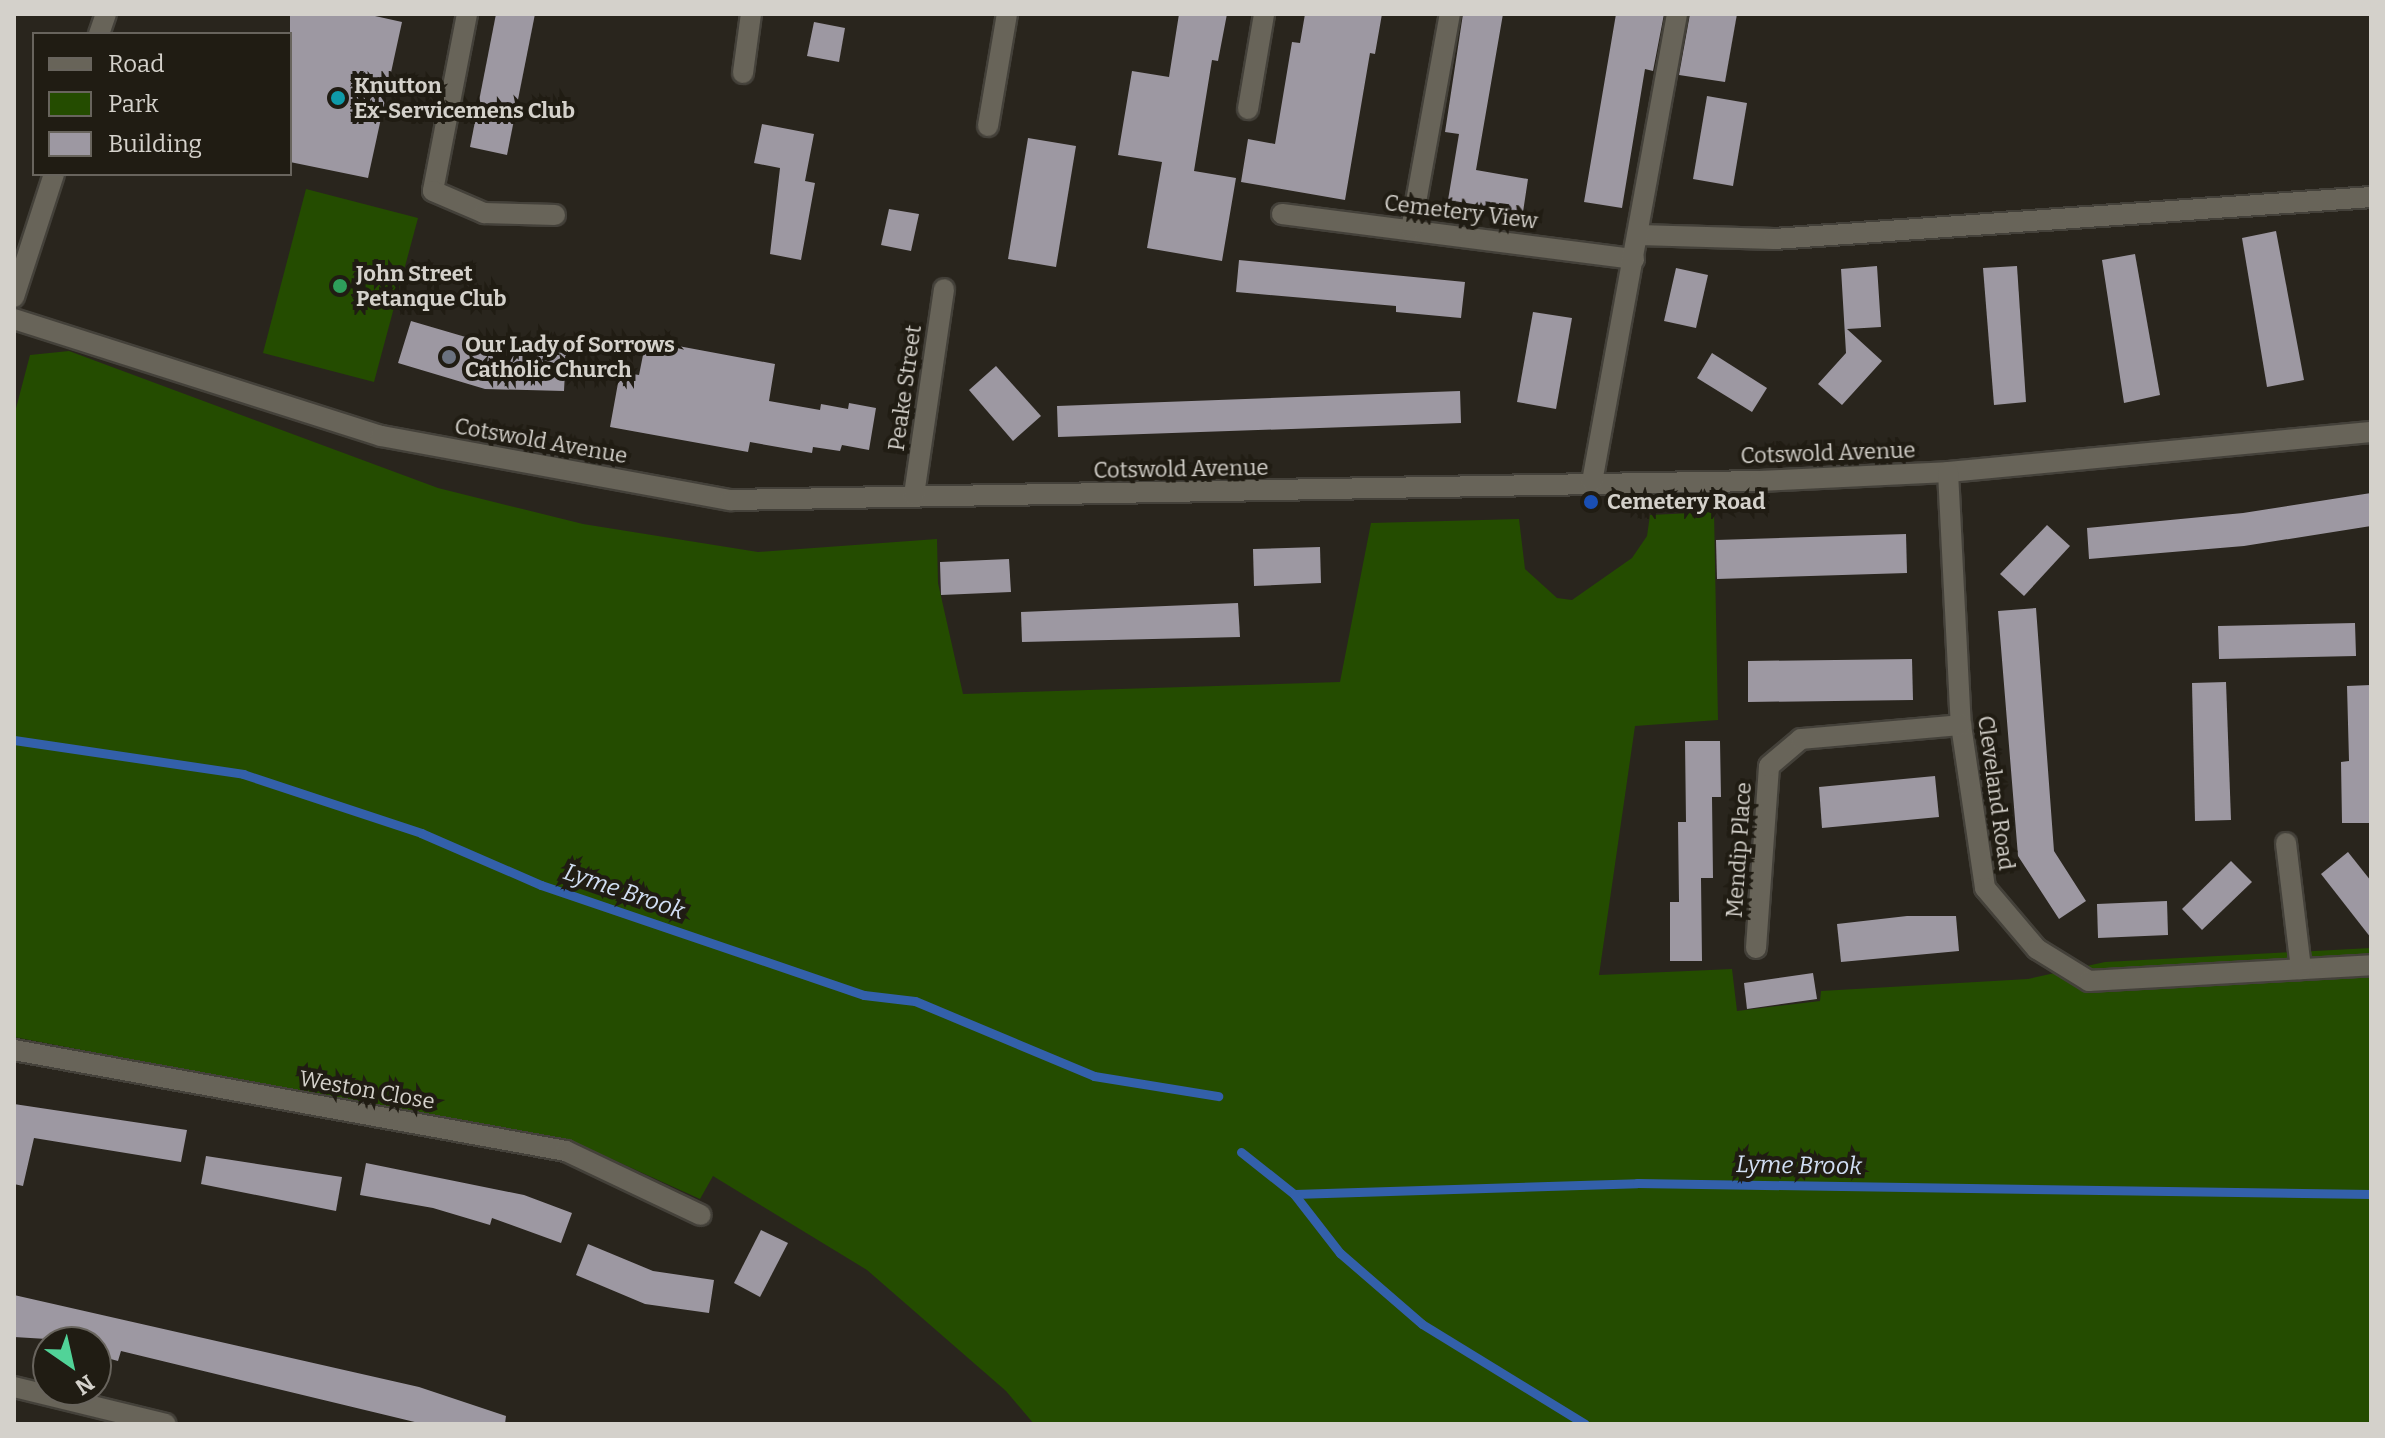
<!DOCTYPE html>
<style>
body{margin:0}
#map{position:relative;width:2385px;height:1438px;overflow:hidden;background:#29251d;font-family:Bitter,serif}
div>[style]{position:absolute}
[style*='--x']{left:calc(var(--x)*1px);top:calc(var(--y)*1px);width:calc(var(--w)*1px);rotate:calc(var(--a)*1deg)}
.green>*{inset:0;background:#244c00}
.stream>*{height:9px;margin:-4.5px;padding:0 4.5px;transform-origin:4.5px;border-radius:4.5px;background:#3360aa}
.building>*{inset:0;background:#9d98a2}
.roads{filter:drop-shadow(2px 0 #44413a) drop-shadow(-2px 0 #44413a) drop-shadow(0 2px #44413a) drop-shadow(0 -2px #44413a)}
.street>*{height:20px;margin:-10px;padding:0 10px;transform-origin:10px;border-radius:10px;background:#686459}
.secondary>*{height:20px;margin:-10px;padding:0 10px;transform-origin:10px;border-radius:10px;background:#686459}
.dots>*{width:22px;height:22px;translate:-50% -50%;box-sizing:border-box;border:4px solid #201c13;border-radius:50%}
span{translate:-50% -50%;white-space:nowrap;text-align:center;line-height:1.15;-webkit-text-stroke:8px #201c13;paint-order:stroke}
.poi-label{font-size:22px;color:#d4d1cb;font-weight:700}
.left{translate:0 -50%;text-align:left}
.street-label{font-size:22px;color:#d4d1cb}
.water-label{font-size:24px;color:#d1def3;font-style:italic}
.frame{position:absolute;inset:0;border:16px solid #d4d1cb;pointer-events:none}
.legend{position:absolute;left:32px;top:32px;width:260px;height:144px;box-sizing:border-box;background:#201c13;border:2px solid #68645d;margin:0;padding:10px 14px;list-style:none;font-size:24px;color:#d4d1cb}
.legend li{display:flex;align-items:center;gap:16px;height:40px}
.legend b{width:40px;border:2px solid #68645d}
.north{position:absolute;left:32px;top:1326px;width:80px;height:80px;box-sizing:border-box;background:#201c13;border:2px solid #68645d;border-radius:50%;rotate:146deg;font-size:22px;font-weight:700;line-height:32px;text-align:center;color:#d4d1cb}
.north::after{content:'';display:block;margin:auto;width:28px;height:36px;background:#51d398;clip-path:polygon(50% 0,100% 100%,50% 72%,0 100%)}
</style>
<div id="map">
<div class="green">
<i style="clip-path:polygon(306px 189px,418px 218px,374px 382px,263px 353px)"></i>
<i style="clip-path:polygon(69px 351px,438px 488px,583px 524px,758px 552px,937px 539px,938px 583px,963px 694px,1340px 682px,1371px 523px,1519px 519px,1525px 569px,1557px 598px,1572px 600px,1632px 558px,1647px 536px,1650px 515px,1714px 512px,1718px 720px,1635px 726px,1599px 975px,1732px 969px,1737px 1011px,1820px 1001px,1821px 991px,2028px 979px,2105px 962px,2371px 948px,2371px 1424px,1034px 1424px,1006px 1391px,867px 1270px,713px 1176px,700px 1199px,585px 1147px,14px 1037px,14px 416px,30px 355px)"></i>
</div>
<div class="stream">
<i style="--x:14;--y:740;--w:232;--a:8.4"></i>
<i style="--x:243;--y:774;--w:188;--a:18.3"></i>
<i style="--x:421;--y:833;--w:131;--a:23.4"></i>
<i style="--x:541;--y:885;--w:341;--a:18.8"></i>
<i style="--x:864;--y:995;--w:51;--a:6.7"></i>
<i style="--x:915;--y:1001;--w:194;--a:22.7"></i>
<i style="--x:1094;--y:1076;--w:126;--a:9.2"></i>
<i style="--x:1241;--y:1152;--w:68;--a:38.4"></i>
<i style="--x:1294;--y:1194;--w:343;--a:-1.8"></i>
<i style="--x:1637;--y:1183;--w:734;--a:0.86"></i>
<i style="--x:1294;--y:1194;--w:75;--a:52.1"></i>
<i style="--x:1340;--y:1253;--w:108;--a:40.9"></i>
<i style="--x:1422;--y:1324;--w:191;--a:31.5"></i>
</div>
<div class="building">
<i style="clip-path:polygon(290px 14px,366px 14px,402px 22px,368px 178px,290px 162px)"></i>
<i style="clip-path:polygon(496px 14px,535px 14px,507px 155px,470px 147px)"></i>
<i style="clip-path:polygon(1179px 14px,1227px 14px,1218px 61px,1212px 60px,1194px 171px,1236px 178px,1222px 261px,1147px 248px,1162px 162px,1118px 155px,1132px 71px,1169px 77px)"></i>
<i style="clip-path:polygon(1305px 14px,1382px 14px,1375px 54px,1370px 53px,1345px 200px,1241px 182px,1248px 139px,1275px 144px,1292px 42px,1300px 43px)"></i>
<i style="clip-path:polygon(1463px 14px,1503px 14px,1476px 170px,1528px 179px,1523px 212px,1448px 200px,1459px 134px,1445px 132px)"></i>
<i style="clip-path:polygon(1616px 14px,1664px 14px,1653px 71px,1645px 69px,1622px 208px,1584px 202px)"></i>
<i style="clip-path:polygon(1690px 14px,1737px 14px,1725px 82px,1679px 75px)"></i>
<i style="clip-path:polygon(814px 22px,845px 28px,839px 62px,807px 56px)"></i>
<i style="clip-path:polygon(1707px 96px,1747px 103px,1733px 186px,1693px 179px)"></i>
<i style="clip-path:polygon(762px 124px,814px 134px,805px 181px,815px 183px,801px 260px,770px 254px,780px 168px,754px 163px)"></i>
<i style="clip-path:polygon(1028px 138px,1076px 146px,1056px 267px,1008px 259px)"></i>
<i style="clip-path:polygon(889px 209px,919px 214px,911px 251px,881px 245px)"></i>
<i style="clip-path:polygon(2276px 231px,2304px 380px,2267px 387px,2242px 238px)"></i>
<i style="clip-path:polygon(2135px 254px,2160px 395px,2124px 403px,2102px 260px)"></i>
<i style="clip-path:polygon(1239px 260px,1465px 282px,1461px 318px,1396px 312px,1396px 306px,1236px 292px)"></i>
<i style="clip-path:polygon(1877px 266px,1881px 327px,1847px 329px,1882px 361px,1842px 405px,1818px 384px,1846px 353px,1841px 269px)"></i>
<i style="clip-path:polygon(2017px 266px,2026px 402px,1994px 405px,1983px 268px)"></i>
<i style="clip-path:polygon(1676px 268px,1708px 275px,1696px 328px,1664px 321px)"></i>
<i style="clip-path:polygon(1533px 312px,1572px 318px,1556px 409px,1517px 402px)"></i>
<i style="clip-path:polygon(411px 321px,513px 351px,566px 353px,564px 391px,485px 389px,398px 363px)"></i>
<i style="clip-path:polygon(646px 340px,775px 364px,769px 401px,820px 410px,821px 404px,848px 409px,849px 403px,876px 408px,869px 450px,842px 445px,840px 451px,813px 447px,812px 453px,750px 442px,748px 452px,610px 427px,620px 372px,639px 375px)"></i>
<i style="clip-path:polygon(1712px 353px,1767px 388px,1752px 412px,1697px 378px)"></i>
<i style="clip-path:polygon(996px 366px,1041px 416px,1013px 441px,969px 390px)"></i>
<i style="clip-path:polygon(1460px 391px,1461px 423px,1058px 437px,1057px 406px)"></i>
<i style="clip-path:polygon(2371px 493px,2371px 526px,2244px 546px,2089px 559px,2087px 528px,2243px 513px)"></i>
<i style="clip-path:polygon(2047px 525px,2070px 546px,2024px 596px,2000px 574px)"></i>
<i style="clip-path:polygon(1906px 534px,1907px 573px,1717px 579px,1716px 540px)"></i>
<i style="clip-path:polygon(1320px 547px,1321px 583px,1254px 586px,1253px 549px)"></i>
<i style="clip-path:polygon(1009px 559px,1011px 592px,941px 595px,940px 562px)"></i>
<i style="clip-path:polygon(1238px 603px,1240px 637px,1022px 642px,1021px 612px)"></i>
<i style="clip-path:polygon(2036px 608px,2054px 851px,2086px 901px,2059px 919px,2018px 856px,1998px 611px)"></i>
<i style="clip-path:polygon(2355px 623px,2356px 656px,2219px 659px,2218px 626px)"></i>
<i style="clip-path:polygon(1912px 659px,1913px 700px,1748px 702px,1748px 661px)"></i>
<i style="clip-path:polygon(2226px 682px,2231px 820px,2195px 821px,2192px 683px)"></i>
<i style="clip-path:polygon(2371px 685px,2371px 823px,2342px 823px,2341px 762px,2349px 761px,2347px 686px)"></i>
<i style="clip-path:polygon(1685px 741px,1720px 741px,1721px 797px,1712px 797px,1713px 878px,1701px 878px,1702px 961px,1670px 961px,1670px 902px,1679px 902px,1678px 822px,1686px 822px)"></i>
<i style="clip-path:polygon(1935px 776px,1939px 817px,1822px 828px,1819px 787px)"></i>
<i style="clip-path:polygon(2348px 852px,2371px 881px,2371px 938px,2321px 874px)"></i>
<i style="clip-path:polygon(2231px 861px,2252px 882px,2202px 930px,2182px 909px)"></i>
<i style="clip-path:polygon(2167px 901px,2168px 935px,2098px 938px,2097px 904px)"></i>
<i style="clip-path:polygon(1907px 916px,1956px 916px,1959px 951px,1841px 962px,1837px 924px)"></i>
<i style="clip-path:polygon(1813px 973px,1817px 999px,1747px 1009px,1744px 983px)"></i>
<i style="clip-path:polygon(14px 1104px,187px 1130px,181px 1162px,34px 1138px,23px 1186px,14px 1184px)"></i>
<i style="clip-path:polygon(206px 1156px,342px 1177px,336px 1211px,201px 1184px)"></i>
<i style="clip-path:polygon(366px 1163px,524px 1195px,572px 1213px,561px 1243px,492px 1218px,490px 1225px,433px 1208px,360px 1195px)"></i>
<i style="clip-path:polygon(761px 1230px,788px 1243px,760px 1297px,734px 1283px)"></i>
<i style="clip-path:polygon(588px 1244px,653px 1271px,714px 1280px,709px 1313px,645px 1304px,576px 1275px)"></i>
<i style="clip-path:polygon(14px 1295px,419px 1387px,506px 1416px,505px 1424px,423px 1424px,121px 1351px,118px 1361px,96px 1355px,96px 1342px,14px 1337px)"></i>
</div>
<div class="roads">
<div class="street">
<i style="--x:467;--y:14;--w:180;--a:100.9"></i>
<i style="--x:433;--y:191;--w:56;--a:23.3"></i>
<i style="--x:484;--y:213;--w:71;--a:1.6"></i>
<i style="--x:743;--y:73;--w:60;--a:-82.3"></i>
<i style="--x:1248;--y:109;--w:96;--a:-80.4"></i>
<i style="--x:988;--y:126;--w:114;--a:-80.4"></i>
<i style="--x:1282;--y:214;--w:355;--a:7.3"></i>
<i style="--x:1411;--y:230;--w:219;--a:-79.8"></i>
<i style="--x:1639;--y:235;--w:135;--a:1.7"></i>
<i style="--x:1774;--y:239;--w:598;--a:-4.02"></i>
<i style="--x:14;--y:319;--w:385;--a:17.7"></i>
<i style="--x:381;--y:436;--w:356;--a:10.4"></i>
<i style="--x:731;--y:500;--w:1028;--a:-1.06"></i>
<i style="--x:1759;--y:481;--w:189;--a:-2.7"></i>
<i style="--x:1948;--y:472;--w:425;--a:-5.4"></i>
<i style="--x:1948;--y:472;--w:253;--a:87.1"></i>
<i style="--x:1961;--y:725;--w:165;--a:81.6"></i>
<i style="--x:1985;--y:888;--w:80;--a:49.6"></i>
<i style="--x:2037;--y:949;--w:61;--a:31.6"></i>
<i style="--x:2089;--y:981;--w:282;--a:-3.2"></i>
<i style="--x:1592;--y:482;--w:476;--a:-79.7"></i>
<i style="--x:914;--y:495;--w:208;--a:-81.7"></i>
<i style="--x:2286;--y:843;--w:127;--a:83.2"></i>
<i style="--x:1756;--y:948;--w:182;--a:-85.9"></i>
<i style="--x:1769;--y:766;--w:42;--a:-40.2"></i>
<i style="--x:1801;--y:739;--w:161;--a:-5"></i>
<i style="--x:14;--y:1050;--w:561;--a:10.37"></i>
<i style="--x:566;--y:1151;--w:149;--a:25.4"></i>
<i style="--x:14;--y:1387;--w:156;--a:13.7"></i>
</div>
<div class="secondary">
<i style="--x:99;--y:34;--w:21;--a:-71"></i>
<i style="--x:14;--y:297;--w:129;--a:-72"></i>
</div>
</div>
<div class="dots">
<i style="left:338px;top:98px;background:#0f9aa8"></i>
<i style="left:340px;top:286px;background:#2e9e5b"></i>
<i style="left:449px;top:357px;background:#6b7280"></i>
<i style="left:1591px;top:502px;background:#1a4fb4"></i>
</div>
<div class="poi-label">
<span class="left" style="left:354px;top:98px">Knutton<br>Ex-Servicemens Club</span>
<span class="left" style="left:356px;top:286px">John Street<br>Petanque Club</span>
<span class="left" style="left:465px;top:357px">Our Lady of Sorrows<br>Catholic Church</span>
<span class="left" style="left:1607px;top:502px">Cemetery Road</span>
</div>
<div class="street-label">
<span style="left:1461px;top:212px;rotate:7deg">Cemetery View</span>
<span style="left:905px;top:388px;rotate:-82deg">Peake Street</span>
<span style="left:541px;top:441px;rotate:10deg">Cotswold Avenue</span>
<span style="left:1828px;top:453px;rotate:-2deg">Cotswold Avenue</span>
<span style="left:1181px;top:469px;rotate:-1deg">Cotswold Avenue</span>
<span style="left:1996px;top:793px;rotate:82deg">Cleveland Road</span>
<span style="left:1739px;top:850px;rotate:-86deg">Mendip Place</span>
<span style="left:367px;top:1090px;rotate:10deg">Weston Close</span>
</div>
<div class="water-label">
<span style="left:624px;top:892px;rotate:19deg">Lyme Brook</span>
<span style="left:1799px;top:1166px;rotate:1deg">Lyme Brook</span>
</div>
<div class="frame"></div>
<ul class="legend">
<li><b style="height:10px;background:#686459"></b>Road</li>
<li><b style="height:22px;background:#244c00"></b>Park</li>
<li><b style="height:22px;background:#9d98a2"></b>Building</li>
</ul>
<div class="north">N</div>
</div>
